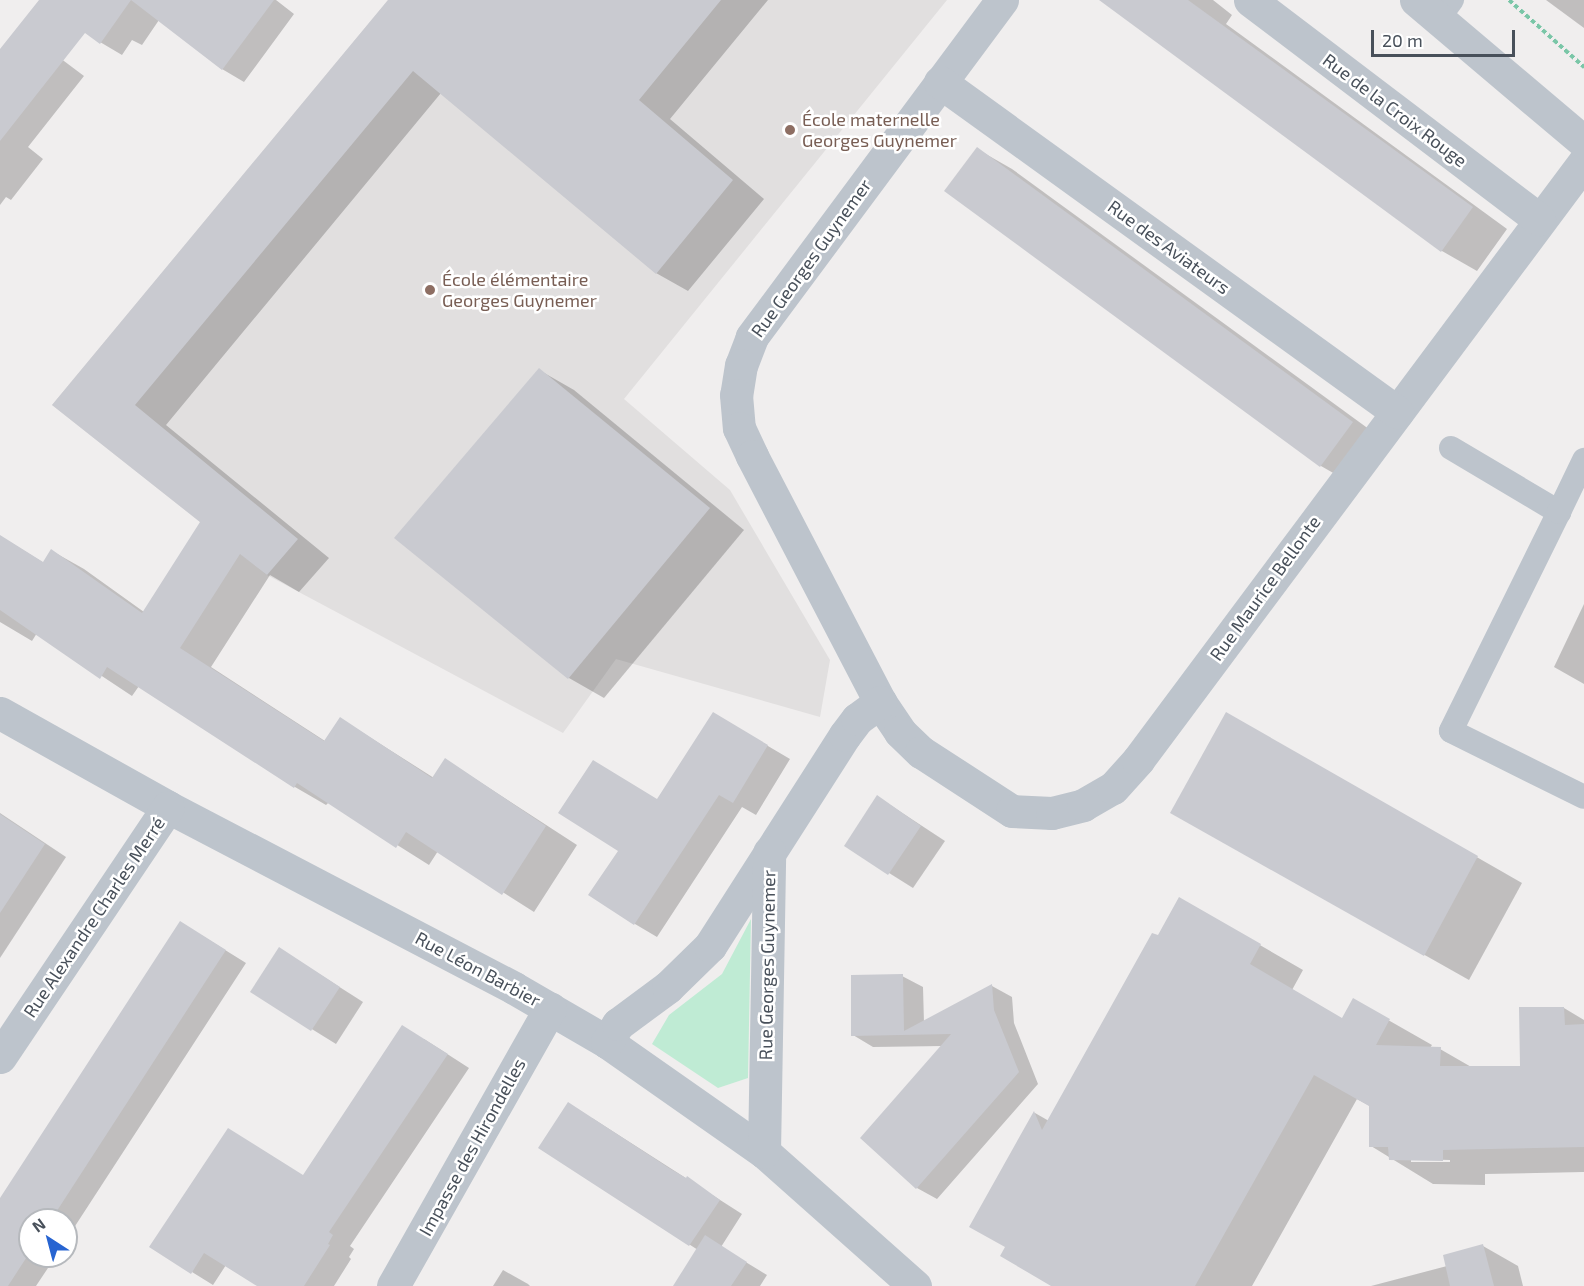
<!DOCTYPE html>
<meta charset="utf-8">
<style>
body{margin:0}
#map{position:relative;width:1584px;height:1286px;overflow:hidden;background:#f0eeee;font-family:"Exo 2",sans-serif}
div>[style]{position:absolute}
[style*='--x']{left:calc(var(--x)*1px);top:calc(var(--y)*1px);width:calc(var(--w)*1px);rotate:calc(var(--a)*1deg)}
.education>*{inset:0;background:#e1dfdf}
.green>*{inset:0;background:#bfebd4}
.shadow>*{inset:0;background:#0003}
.building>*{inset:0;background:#c9cad0}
.path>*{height:4px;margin-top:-2px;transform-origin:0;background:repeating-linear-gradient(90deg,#7ac6a7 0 4.5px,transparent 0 7.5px)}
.service>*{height:24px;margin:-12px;padding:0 12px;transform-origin:12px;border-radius:12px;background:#bdc4cc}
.minor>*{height:33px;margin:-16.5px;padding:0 16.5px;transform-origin:16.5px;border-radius:16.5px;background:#bdc4cc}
.tertiary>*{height:33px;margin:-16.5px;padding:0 16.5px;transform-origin:16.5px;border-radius:16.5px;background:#bdc4cc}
.dots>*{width:16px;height:16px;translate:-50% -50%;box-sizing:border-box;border:3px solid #fff;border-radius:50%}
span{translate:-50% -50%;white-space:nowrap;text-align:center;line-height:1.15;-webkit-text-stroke:5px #fff;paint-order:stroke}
.street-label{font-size:18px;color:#48505a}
.education-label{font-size:18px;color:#785e54}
.left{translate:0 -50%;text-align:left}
.north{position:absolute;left:18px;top:1208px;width:60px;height:60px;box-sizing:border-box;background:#fff;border:2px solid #b6b9bd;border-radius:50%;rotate:324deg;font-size:16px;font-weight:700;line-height:24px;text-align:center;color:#48505a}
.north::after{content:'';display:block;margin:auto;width:21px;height:27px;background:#2764d1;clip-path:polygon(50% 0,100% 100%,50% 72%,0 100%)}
.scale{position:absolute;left:1371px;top:30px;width:144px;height:27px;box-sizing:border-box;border:3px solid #48505a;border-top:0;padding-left:8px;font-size:18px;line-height:21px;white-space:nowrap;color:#48505a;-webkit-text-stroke:4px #fff;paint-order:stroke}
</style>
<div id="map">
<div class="education">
<i style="clip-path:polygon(388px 0,947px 0,624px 399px,730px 490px,830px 660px,820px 717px,616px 659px,563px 733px,267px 575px,52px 405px)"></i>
</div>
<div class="green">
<i style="clip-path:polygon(751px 919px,748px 1078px,718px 1088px,652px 1044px,669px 1015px,722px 974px)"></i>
</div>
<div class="shadow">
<i style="clip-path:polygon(68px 0,276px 0,294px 14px,244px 82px,222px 69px,159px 20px,142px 45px,132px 40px,122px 55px,100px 42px)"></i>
<i style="clip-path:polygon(390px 0,768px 0,670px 119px,764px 199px,688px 291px,656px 273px,441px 93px,166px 425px,329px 558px,299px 592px,270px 575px,211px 667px,325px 741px,341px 719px,434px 778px,446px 760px,577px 845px,534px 912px,438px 851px,429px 865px,329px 802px,326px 805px,295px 787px,139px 686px,132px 696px,37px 633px,32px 641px,0 622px,0 536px,44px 563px,52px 551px,84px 569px,144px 612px,202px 522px,54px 404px)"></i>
<i style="clip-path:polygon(1101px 0,1213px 0,1232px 15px,1226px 24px,1507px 229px,1477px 271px,1442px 251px)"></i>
<i style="clip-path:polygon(1546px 0,1584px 0,1584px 28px)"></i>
<i style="clip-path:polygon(40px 43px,84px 76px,28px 147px,43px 159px,11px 200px,6px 197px,0 205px,0 52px)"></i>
<i style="clip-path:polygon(977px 149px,1012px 169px,1388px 443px,1356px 486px,1321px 466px)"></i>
<i style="clip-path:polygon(539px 370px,574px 390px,744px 530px,604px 698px,569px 678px,396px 538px)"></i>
<i style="clip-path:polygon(1584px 604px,1584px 684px,1554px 667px)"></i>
<i style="clip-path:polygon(1227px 714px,1522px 883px,1469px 980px,1217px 838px)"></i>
<i style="clip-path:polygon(736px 727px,790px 759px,756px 815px,742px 807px,657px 937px,635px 924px,620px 851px,658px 801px)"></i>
<i style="clip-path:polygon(878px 797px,945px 841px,913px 888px,846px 846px)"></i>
<i style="clip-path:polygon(0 813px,66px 857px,0 958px)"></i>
<i style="clip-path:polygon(evenodd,1180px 899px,1303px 970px,1292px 990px,1342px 1020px,1353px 1000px,1432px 1045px,1430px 1048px,1440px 1049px,1473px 1068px,1522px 1067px,1564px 1008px,1584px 1020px,1584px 1172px,1485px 1174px,1485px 1185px,1433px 1184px,1371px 1146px,1370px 1106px,1357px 1099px,1252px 1286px,1054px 1286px,1007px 1247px,971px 1226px,1035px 1113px,1049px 1121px,1180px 899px,1411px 1159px,1450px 1160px,1450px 1162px,1411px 1162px,1411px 1159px)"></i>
<i style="clip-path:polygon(201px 935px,246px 963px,66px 1240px,66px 1220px,30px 1220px,30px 1256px,56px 1256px,36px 1286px,0 1286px,0 1201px)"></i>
<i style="clip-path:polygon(280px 949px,363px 1002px,336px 1044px,252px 992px)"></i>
<i style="clip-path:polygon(902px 976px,923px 987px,924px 1023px,992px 986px,1012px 997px,1014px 1023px,1038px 1084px,937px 1199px,917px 1188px,943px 1046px,873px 1047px,853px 1035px)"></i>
<i style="clip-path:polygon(424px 1039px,469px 1068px,350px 1246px,354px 1249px,349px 1257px,351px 1259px,334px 1286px,259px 1286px,226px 1265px,213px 1285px,192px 1272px,228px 1130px,304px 1177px)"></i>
<i style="clip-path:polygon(592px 1118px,742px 1214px,721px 1247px,767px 1275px,760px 1286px,675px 1286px,698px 1250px,540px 1148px)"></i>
<i style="clip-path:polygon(1483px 1246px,1518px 1266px,1523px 1286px,1371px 1286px,1447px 1266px)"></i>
<i style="clip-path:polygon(503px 1270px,528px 1284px,530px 1286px,493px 1286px)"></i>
</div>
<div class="building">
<i style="clip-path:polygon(39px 0,274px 0,222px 70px,131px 0,100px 44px,85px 33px,0 141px,0 49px)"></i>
<i style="clip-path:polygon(388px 0,721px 0,639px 100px,733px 180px,656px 274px,413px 71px,135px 405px,298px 539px,267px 575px,240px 554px,180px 648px,324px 741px,340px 717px,432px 778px,445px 758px,546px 826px,502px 895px,406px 832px,396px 848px,297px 783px,294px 788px,107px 667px,100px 679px,0 610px,0 535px,43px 562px,51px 549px,142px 613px,200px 522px,52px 405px)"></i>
<i style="clip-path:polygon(1099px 0,1188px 0,1473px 207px,1441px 252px)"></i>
<i style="clip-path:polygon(977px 147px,1353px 422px,1320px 467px,944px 191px)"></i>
<i style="clip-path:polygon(539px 368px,710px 508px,568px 679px,394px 538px)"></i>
<i style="clip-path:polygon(713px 712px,768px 745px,733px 803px,719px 795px,634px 925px,588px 895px,618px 851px,558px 813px,593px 760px,657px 799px)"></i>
<i style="clip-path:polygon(1226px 712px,1478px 856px,1424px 956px,1170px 813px)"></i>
<i style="clip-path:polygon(877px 795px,921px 826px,888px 875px,844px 846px)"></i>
<i style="clip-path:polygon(0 814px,45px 844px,0 913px)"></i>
<i style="clip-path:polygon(1179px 897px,1261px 944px,1250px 964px,1342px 1018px,1353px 998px,1390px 1019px,1376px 1045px,1441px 1047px,1440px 1066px,1520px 1066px,1519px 1007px,1564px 1007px,1565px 1025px,1584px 1024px,1584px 1147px,1443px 1150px,1443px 1161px,1389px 1160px,1388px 1147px,1369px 1147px,1369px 1106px,1314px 1075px,1195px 1286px,1051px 1286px,1000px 1256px,1005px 1247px,969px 1227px,1034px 1111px,1042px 1130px,1152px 933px,1158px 935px)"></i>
<i style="clip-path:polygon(180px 921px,226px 950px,51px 1220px,30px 1220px,30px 1252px,8px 1286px,0 1286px,0 1198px)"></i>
<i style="clip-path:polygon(279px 947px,340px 987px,311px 1031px,250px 992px)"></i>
<i style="clip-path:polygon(903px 974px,904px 1031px,992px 984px,994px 1010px,1019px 1072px,916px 1189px,860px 1138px,951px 1034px,851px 1036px,851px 975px)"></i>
<i style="clip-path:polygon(402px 1025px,448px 1054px,329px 1232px,333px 1235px,328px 1244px,330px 1245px,304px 1286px,257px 1286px,204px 1253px,191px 1274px,149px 1247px,228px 1128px,303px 1175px)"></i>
<i style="clip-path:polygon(568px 1102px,669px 1168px,686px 1178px,687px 1176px,720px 1200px,689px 1246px,538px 1148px)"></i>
<i style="clip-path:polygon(705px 1235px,747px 1262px,731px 1286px,673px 1286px)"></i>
<i style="clip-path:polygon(1483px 1244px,1494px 1286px,1450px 1286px,1443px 1255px)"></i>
</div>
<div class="path">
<i style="--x:1509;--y:0;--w:101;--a:41.8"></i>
</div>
<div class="service">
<i style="--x:1438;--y:19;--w:24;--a:-54"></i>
<i style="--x:1451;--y:448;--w:126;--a:30.7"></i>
<i style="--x:1559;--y:512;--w:244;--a:116.3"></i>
<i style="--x:1451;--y:731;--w:148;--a:26.4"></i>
<i style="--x:1559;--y:512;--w:58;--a:-64.3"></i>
</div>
<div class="minor">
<i style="--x:1002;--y:0;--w:420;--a:126.6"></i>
<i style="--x:752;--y:337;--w:30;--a:111"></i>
<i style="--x:741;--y:365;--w:30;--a:99"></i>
<i style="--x:736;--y:395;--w:33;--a:85"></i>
<i style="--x:739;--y:428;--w:31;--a:65"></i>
<i style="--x:752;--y:456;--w:277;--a:62.5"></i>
<i style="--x:880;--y:702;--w:36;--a:56"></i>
<i style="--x:900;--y:732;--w:29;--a:44"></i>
<i style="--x:921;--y:752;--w:108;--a:33"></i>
<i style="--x:1012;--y:811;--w:40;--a:2.9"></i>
<i style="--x:1052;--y:813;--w:32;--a:-14"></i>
<i style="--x:1083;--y:805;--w:34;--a:-30"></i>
<i style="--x:1113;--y:788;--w:38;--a:-48"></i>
<i style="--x:1138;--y:760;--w:746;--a:-53.28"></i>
<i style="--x:1250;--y:0;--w:363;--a:37.2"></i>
<i style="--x:940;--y:82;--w:564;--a:35.83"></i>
<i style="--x:0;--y:713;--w:193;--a:29.2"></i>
<i style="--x:168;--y:807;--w:390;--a:27.6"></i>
<i style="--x:514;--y:988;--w:108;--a:30.1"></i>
<i style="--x:607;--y:1042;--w:192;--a:35"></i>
<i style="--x:764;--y:1152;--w:202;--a:41.6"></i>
<i style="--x:607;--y:1042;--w:21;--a:-59"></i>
<i style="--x:618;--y:1024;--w:62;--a:-36.5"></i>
<i style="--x:668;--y:987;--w:59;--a:-44.3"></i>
<i style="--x:710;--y:946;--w:250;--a:-57.4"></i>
<i style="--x:845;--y:735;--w:20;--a:-53"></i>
<i style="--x:857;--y:719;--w:29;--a:-36"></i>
<i style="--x:0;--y:1057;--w:301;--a:-56.1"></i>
<i style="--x:764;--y:1152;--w:300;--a:-89"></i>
<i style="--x:393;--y:1286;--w:319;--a:-60.5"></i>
</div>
<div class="tertiary">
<i style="--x:1416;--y:0;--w:220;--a:40.2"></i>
</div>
<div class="dots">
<i style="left:790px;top:130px;background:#8d6e63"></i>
<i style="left:430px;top:290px;background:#8d6e63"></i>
</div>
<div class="street-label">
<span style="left:1395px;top:110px;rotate:37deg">Rue de la Croix Rouge</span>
<span style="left:1169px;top:247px;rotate:36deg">Rue des Aviateurs</span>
<span style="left:811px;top:258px;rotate:-54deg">Rue Georges Guynemer</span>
<span style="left:1265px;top:588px;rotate:-54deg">Rue Maurice Bellonte</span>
<span style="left:94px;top:917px;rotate:-56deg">Rue Alexandre Charles Merré</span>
<span style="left:767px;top:965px;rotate:-89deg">Rue Georges Guynemer</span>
<span style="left:478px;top:969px;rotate:28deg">Rue Léon Barbier</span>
<span style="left:472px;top:1147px;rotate:-61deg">Impasse des Hirondelles</span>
</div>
<div class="education-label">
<span class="left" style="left:802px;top:130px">École maternelle<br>Georges Guynemer</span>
<span class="left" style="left:442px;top:290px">École élémentaire<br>Georges Guynemer</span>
</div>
<div class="north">N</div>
<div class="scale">20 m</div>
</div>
